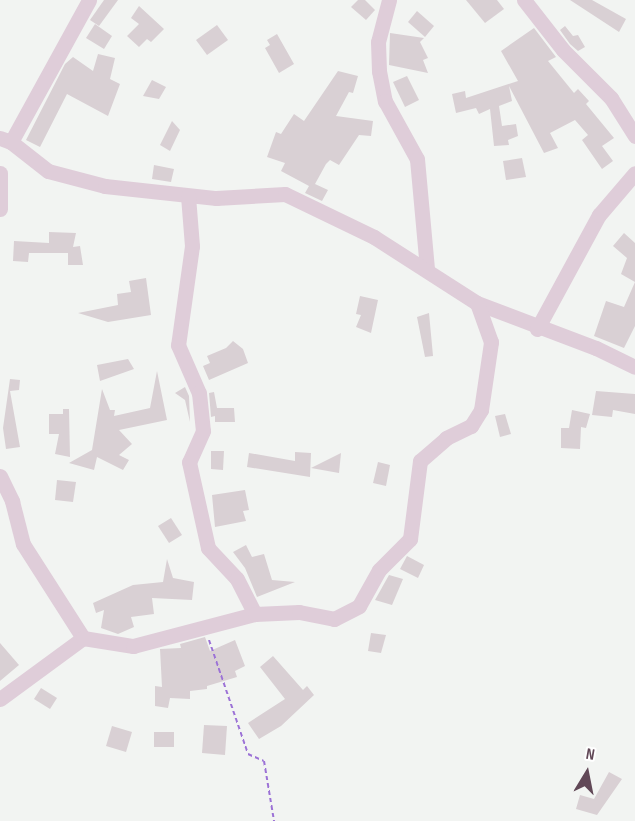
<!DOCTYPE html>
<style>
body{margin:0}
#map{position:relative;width:635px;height:821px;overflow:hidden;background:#f2f4f2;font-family:"Sofia Sans Condensed",sans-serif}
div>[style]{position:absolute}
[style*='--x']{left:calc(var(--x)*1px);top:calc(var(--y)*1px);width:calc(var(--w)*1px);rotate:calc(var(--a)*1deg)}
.building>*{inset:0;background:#d9d0d4}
.path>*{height:2px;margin-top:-1px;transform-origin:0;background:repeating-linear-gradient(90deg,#9c72d6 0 4.5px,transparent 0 7.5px)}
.minor>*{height:15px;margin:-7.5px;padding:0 7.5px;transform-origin:7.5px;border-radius:7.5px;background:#dfcdd9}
span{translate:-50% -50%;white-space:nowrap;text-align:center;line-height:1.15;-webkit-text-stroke:5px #fff;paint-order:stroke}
.north{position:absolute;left:557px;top:743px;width:60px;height:60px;-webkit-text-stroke:4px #fff;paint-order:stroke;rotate:10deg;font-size:16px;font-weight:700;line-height:24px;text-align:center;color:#614857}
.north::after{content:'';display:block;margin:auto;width:21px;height:27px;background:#614857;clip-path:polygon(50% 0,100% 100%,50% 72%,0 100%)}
</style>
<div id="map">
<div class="building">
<i style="clip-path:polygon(104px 0,118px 0,99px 26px,90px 20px)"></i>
<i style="clip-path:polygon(358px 0,365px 0,375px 10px,366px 20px,351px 7px)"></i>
<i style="clip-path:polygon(466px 0,497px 0,504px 9px,485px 23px)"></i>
<i style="clip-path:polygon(570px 0,592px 0,626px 19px,619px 32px)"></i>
<i style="clip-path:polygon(139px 6px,164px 29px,151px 42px,147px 39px,139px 47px,127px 36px,139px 24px,131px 18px)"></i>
<i style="clip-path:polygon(417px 11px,434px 26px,425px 37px,408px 22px)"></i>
<i style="clip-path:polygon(95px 24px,112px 36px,104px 49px,86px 38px)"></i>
<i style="clip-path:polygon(217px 25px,228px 40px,207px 55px,196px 40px)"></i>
<i style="clip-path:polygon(565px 26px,573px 36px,578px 35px,585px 47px,578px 51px,570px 44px,560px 30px)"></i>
<i style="clip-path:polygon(534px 28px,556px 57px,548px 61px,574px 93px,578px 89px,589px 101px,586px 104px,614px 138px,602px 146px,613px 161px,602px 169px,582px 140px,588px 135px,575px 120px,550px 133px,558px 148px,544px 153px,509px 86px,512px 101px,499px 106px,502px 126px,516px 124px,518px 136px,508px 140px,509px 145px,494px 146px,490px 109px,479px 114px,476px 108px,456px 113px,452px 94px,465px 91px,466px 98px,518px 81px,501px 51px)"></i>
<i style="clip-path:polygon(390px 33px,424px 38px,420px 42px,428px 58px,423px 60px,428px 73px,389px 65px)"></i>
<i style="clip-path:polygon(277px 34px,294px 64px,279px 73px,265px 48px,270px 45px,267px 40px)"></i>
<i style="clip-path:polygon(98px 54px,115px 58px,110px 79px,120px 84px,108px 116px,67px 94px,40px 147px,26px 140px,65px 64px,73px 57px,93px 71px)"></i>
<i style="clip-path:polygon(338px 71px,358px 76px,353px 93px,349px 92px,336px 116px,373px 121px,371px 136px,359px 135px,339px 165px,330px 160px,326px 164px,315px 184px,328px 190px,322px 201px,305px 193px,309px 186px,281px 171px,285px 163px,267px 157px,276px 132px,281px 134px,294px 114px,304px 121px)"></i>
<i style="clip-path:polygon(407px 76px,419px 100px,405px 107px,393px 82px)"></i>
<i style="clip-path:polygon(152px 80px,166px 87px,159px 99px,143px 96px)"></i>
<i style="clip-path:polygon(172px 121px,180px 130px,170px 151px,160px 145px)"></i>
<i style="clip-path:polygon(522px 158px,526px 177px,506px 180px,503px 161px)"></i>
<i style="clip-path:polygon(154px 165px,174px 169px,171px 182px,152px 179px)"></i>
<i style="clip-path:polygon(49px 232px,76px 233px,73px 247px,80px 246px,83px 265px,68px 265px,68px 253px,29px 253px,28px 262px,13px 261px,14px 241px,49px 243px)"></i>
<i style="clip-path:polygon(624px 233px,635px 243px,635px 326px,624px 348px,594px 336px,606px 301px,624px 307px,635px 282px,621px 274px,627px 258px,613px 246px)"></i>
<i style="clip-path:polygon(146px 278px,151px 315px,108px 322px,78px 313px,118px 305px,117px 294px,131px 292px,129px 281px)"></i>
<i style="clip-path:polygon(360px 296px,378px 300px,371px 333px,356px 327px,361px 315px,356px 314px)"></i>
<i style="clip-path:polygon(429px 313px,433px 356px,425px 357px,417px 317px)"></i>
<i style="clip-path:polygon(233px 341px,243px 349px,248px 363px,209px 380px,203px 366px,210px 363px,207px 356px,226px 348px)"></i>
<i style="clip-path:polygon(128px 359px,134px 369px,100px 381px,97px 365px)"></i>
<i style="clip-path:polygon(157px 371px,167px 420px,119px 430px,132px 444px,119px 455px,129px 460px,123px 470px,97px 457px,94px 470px,69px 463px,92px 450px,102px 389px,110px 410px,115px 410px,114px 416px,150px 408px)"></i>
<i style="clip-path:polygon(10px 379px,20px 380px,19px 390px,10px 391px,20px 447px,6px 449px,3px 428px)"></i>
<i style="clip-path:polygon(185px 387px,189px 396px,190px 422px,185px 400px,175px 393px)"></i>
<i style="clip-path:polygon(596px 391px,635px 394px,635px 414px,613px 410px,612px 417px,592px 415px)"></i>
<i style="clip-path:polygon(214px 392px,217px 408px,234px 408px,235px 422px,215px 422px,215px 416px,211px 417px,209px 393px)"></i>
<i style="clip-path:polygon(63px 409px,69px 409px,70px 457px,55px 454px,59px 434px,49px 434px,49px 414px,63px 414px)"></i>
<i style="clip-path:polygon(572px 410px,590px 414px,586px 428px,581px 427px,580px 449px,561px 448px,561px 428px,569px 428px)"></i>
<i style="clip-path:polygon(505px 414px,511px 434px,500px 437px,495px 416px)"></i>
<i style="clip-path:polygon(211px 451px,224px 451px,223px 470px,211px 469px)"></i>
<i style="clip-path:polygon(295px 452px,311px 453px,310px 477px,247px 467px,249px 453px,295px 461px)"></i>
<i style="clip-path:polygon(341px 453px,339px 473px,311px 468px)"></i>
<i style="clip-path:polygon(378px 462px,390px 465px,386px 486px,373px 483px)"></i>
<i style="clip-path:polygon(57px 480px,76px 482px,73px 502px,55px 500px)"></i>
<i style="clip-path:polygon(245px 490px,249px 510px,243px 511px,246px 521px,215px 527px,212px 495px)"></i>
<i style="clip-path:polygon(171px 518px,182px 535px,169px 543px,158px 526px)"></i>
<i style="clip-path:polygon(246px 545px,252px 557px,264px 554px,272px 580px,295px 582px,257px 597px,245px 568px,233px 552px)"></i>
<i style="clip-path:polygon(407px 556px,424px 565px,418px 578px,400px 569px)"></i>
<i style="clip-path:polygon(167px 559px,173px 578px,194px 582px,192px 600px,152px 598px,154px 614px,131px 617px,134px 627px,118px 634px,101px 628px,104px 610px,96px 613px,93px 603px,133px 585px,163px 582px)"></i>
<i style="clip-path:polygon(389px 575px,403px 579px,392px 605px,375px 600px)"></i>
<i style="clip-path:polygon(371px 633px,386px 635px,381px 653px,368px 651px)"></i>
<i style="clip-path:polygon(205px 637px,210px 651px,235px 640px,245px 666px,235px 671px,237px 677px,207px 686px,207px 689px,190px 691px,190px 699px,170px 698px,168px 708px,155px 706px,155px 686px,162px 687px,160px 649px,181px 648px,180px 644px)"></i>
<i style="clip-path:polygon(0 643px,19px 665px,0 681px)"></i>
<i style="clip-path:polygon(273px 656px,303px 690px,307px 686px,314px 695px,281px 726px,259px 739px,248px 723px,285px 699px,260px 667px)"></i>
<i style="clip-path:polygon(41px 688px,57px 698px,50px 709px,34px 699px)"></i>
<i style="clip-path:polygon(204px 725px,227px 726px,225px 755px,202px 753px)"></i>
<i style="clip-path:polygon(112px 726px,132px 732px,126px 752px,106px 746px)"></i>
<i style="clip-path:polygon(154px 732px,174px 732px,174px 747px,154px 747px)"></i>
<i style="clip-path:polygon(609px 772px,622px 779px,597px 815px,576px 809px,580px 795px,594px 799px)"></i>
</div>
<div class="path">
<i style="--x:209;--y:640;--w:120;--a:71.1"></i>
<i style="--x:248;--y:754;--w:17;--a:24"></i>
<i style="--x:264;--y:761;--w:61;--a:80.5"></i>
</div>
<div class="minor">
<i style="--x:389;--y:0;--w:43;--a:104.7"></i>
<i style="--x:378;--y:42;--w:29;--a:88"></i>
<i style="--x:379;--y:71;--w:31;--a:79"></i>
<i style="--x:385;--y:101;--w:66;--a:61.1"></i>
<i style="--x:417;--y:159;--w:110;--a:84.8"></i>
<i style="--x:524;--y:0;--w:63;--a:52"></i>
<i style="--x:563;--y:50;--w:68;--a:45"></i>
<i style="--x:611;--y:98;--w:45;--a:57.7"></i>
<i style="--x:0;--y:138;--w:12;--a:20"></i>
<i style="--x:11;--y:142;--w:47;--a:38.1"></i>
<i style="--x:48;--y:171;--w:59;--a:14.7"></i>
<i style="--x:105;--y:186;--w:112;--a:6.2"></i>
<i style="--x:216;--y:198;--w:69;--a:-3.3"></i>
<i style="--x:285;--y:194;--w:99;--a:25.8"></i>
<i style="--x:374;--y:237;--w:122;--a:32.7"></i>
<i style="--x:477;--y:303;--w:127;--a:20.7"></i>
<i style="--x:596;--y:348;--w:43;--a:26"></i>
<i style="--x:11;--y:142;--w:162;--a:-61.2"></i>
<i style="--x:0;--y:173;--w:36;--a:90"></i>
<i style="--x:188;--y:196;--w:50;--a:85.4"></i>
<i style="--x:192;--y:246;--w:100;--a:98"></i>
<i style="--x:178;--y:345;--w:52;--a:66.4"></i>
<i style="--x:199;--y:393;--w:38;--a:84"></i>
<i style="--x:203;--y:431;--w:34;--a:114"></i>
<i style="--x:189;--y:462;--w:88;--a:77.5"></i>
<i style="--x:208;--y:548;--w:42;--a:46.9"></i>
<i style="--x:237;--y:579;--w:39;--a:63"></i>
<i style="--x:537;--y:329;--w:130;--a:-61.5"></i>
<i style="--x:599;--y:215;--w:55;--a:-49.4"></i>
<i style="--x:0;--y:476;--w:28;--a:64"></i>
<i style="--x:12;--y:501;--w:44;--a:75.7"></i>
<i style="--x:23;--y:544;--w:112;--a:57.4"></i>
<i style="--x:83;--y:638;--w:103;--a:143.7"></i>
<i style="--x:83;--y:638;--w:51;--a:9.1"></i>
<i style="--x:133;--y:646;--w:126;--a:-14.7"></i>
<i style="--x:255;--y:614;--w:44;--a:-2.6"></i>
<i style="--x:299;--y:612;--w:36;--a:11"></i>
<i style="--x:334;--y:619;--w:28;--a:-27"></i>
<i style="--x:359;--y:606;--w:41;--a:-60.9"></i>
<i style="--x:379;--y:570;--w:44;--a:-45"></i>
<i style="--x:410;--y:539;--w:79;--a:-82.7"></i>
<i style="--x:420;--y:461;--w:35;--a:-41"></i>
<i style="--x:446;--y:438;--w:28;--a:-26"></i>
<i style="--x:471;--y:426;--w:19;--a:-58"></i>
<i style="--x:481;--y:410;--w:69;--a:-81.6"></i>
<i style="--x:491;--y:342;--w:41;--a:-109.7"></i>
</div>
<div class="north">N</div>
</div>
